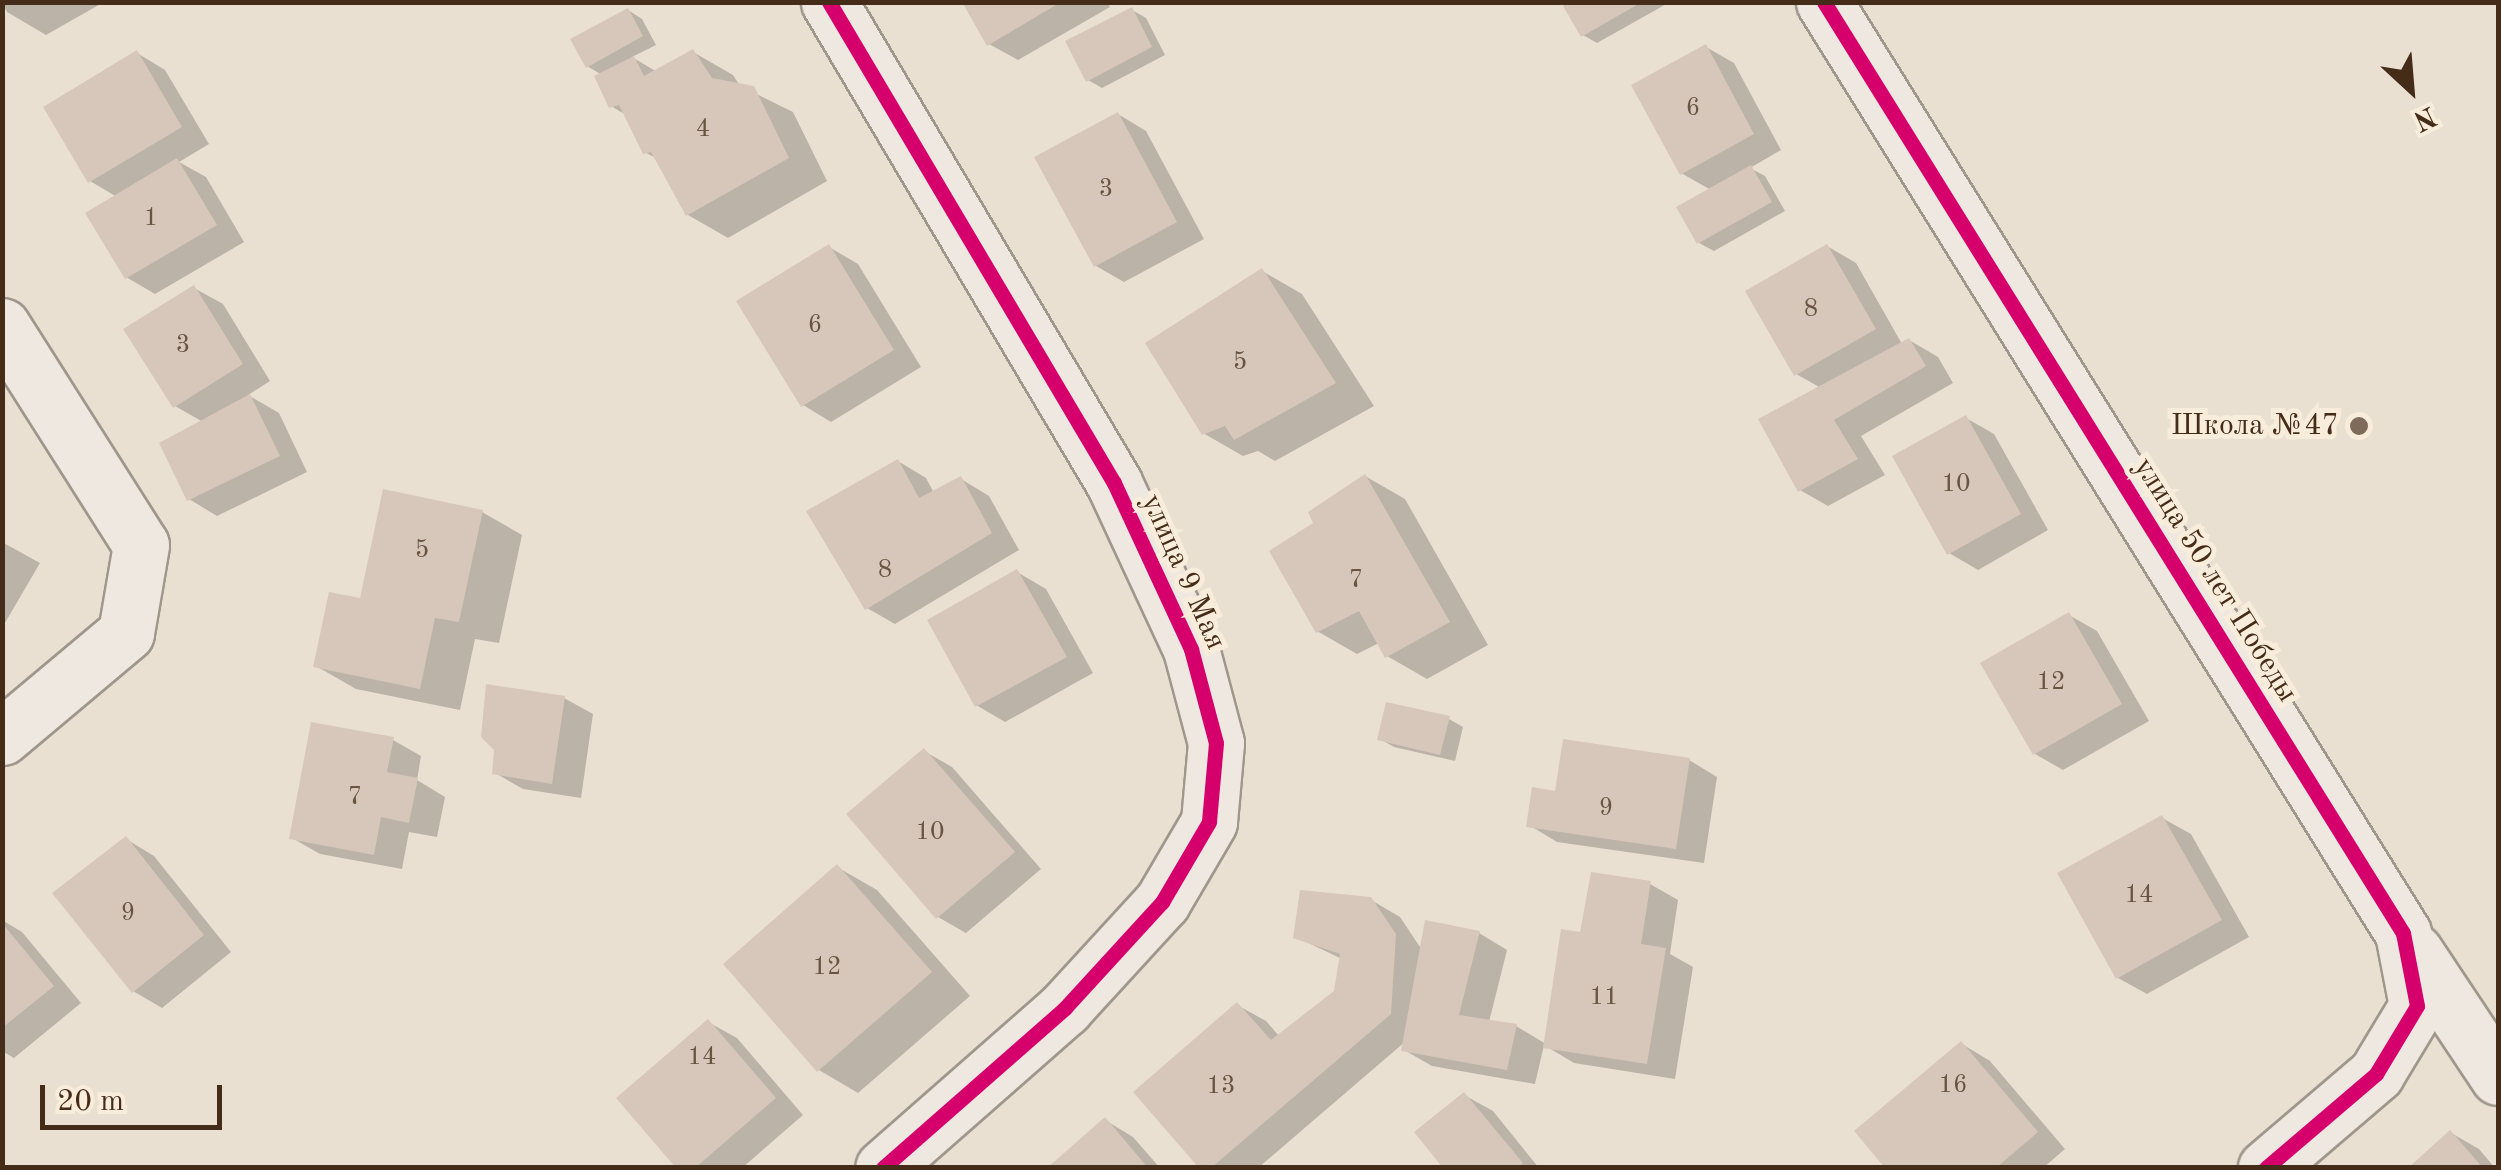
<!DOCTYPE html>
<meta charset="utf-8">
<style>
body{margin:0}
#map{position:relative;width:2501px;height:1170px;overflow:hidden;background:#eae0d2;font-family:"Old Standard TT",serif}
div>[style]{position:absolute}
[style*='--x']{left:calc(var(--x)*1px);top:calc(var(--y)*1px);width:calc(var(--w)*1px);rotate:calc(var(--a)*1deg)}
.shadow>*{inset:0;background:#0003}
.building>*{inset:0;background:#d6c7ba}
.roads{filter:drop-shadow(2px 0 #9f968c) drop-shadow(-2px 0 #9f968c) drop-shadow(0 2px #9f968c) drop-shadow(0 -2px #9f968c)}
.minor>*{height:55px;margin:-27.5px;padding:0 27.5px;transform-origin:27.5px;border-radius:27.5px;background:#eee8e1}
.cycleway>*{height:15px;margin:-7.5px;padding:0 7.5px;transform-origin:7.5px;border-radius:7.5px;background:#d6006c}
.dots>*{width:28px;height:28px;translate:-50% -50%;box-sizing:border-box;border:5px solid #f8ecdb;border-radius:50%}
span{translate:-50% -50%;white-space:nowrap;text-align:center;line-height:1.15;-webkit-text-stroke:10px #f8ecdb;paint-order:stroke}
.number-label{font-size:25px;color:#695341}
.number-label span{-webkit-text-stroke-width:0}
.poi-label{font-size:30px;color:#452c19}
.right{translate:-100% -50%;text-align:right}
.street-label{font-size:30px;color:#452c19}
.frame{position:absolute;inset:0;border:5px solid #452c19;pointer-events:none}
.north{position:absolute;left:2361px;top:40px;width:100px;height:100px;-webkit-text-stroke:8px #f8ecdb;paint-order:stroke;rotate:154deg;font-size:28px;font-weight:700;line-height:40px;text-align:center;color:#452c19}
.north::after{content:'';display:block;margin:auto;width:35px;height:45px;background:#452c19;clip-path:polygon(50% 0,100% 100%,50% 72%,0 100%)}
.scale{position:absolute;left:40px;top:1085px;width:182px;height:45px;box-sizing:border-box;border:5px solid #452c19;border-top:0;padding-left:12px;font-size:30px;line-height:35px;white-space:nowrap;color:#452c19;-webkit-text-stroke:8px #f8ecdb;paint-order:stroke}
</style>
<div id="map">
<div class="shadow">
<i style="clip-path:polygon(2px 2px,104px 2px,46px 35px,7px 12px)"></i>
<i style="clip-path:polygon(965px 2px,1107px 2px,1110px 7px,1018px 60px,989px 44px)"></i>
<i style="clip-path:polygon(1559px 2px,1670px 2px,1597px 43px,1583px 35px,1567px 7px)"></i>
<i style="clip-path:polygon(628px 10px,642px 19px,656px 45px,632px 57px,657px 72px,693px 52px,733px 75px,740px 86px,793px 112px,827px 181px,728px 238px,688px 215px,658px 159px,644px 152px,626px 115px,611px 106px,602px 75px,587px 66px)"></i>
<i style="clip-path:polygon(1132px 10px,1146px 18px,1165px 55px,1102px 88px,1088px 80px)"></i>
<i style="clip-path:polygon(1706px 47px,1734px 63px,1781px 150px,1750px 168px,1765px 176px,1785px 211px,1714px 251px,1699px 243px,1711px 190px,1681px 173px)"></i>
<i style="clip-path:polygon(137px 53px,165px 70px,209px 144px,179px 162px,206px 177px,244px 242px,155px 294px,126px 277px,117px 197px,90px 181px)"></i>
<i style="clip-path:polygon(1118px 114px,1146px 131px,1204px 239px,1124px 282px,1096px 266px)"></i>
<i style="clip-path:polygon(1827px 246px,1856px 263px,1902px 344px,1909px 340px,1938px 357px,1953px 383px,1861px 436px,1885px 475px,1828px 506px,1800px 490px,1821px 388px,1796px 374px)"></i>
<i style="clip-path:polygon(829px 247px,858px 264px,921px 367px,831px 422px,803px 405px)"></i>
<i style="clip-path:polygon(1262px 271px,1302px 294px,1374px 406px,1275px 461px,1258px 451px,1243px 456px,1203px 433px)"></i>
<i style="clip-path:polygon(194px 288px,223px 304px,270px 381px,248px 395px,279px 413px,307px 472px,217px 516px,189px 499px,203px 422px,175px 406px)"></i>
<i style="clip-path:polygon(1966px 418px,1994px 434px,2048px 530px,1978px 570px,1949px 553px)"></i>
<i style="clip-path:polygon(898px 461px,926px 478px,934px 493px,961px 479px,989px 496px,1019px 550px,895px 624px,867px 608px)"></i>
<i style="clip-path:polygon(1365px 476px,1405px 499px,1488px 645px,1427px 679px,1387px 656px,1379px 643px,1357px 654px,1317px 631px,1316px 524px)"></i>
<i style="clip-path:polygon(482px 512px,522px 535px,499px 643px,475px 639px,460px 710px,356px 689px,316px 666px,362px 601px)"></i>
<i style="clip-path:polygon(2px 542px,40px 563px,2px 628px)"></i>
<i style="clip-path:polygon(1017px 572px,1046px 589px,1093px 673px,1005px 722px,976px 705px)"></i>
<i style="clip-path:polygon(2069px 615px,2097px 631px,2149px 721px,2063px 770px,2035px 754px)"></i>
<i style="clip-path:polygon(564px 698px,593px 714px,581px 798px,523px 789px,495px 773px)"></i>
<i style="clip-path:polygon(1449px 719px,1463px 727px,1455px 761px,1394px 747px,1380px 739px)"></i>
<i style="clip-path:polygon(393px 740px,421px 756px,417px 780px,445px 797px,437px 837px,409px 832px,402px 869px,320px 854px,292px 838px)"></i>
<i style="clip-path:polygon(924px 751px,952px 767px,1041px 869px,966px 933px,938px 917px)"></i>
<i style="clip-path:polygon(1689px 760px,1717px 777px,1704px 863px,1557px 842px,1529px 825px,1557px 794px)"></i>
<i style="clip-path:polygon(2162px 818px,2191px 834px,2249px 937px,2147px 994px,2118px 978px)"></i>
<i style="clip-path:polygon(126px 839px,154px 856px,231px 952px,162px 1008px,133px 991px)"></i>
<i style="clip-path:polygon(837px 867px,877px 890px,970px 996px,858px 1093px,819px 1070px)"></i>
<i style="clip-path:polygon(1650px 884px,1678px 900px,1670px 954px,1693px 967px,1675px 1079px,1574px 1063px,1544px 1045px,1535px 1084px,1432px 1066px,1404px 1050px,1406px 1041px,1258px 1168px,1203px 1168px,1237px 1005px,1266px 1021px,1279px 1036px,1336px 992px,1342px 959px,1296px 937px,1371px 900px,1400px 917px,1422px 950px,1479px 933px,1507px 950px,1489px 1022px,1516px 1026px,1546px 1044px,1583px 935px)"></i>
<i style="clip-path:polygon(2px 920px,22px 932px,81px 1003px,14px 1058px,2px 1051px)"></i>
<i style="clip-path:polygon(708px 1022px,737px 1038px,803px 1115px,742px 1168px,679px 1168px)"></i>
<i style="clip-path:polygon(1962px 1044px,1990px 1061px,2065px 1149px,2043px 1168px,1888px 1168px)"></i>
<i style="clip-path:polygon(1464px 1095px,1493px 1111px,1539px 1168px,1446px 1168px)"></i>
<i style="clip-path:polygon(1105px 1120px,1133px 1137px,1160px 1168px,1050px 1168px)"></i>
<i style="clip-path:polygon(2451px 1133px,2479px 1149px,2495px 1168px,2411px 1168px)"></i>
</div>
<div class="building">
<i style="clip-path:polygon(962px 2px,1061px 2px,987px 46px)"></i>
<i style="clip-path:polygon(1569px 2px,1642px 2px,1581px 37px,1563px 6px)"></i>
<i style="clip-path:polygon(1132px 7px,1152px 47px,1086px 82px,1065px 41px)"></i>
<i style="clip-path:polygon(628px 8px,643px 36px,586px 68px,570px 39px)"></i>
<i style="clip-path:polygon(1706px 44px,1754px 134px,1680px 175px,1631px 85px)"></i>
<i style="clip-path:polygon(693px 49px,712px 78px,754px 86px,789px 158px,686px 216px,651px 152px,643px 154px,619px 105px,609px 108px,594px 76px,634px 56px,644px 76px)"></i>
<i style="clip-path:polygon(137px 50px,182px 127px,88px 183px,43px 107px)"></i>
<i style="clip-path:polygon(1118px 112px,1177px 222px,1094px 267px,1034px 157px)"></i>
<i style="clip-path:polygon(177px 158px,217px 225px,125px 279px,85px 213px)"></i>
<i style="clip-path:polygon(1751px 165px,1772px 202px,1697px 244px,1676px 207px)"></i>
<i style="clip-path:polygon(829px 244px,894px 350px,801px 407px,736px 301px)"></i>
<i style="clip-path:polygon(1827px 244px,1876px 329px,1794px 376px,1745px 291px)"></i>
<i style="clip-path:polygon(1262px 268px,1336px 383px,1234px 440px,1225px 426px,1202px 435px,1145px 343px)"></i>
<i style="clip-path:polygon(194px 285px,243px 364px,173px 408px,123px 329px)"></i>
<i style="clip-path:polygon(1909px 338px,1926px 366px,1834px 420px,1858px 459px,1798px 492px,1758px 419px)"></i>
<i style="clip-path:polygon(250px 394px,280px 456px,187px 501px,159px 443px)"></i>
<i style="clip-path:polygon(1966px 415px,2021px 514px,1947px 555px,1892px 456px)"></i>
<i style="clip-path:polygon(898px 459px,919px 498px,961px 476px,992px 533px,865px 610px,806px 511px)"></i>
<i style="clip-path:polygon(1365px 474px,1450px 622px,1385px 658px,1359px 611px,1316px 633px,1269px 551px,1313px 523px,1308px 512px)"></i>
<i style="clip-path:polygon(383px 489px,483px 510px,459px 622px,435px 618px,420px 689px,313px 667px,329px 592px,360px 598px)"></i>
<i style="clip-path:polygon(1017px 569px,1067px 657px,975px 707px,927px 620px)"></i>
<i style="clip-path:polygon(2069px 612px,2122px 704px,2033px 755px,1980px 663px)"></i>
<i style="clip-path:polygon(486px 684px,565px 696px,552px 784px,492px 774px,494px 750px,481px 737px)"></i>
<i style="clip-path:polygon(1386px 702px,1450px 716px,1440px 755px,1377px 740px)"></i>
<i style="clip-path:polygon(311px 722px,394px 737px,387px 772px,418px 778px,409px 823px,381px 817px,374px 855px,289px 839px)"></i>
<i style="clip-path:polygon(1563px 739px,1690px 758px,1676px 849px,1526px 827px,1532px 787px,1555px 791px)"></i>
<i style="clip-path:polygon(924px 748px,1015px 852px,936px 919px,846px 814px)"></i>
<i style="clip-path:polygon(2162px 815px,2222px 920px,2116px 979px,2057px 873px)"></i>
<i style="clip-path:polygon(126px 836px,204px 935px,132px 993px,52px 893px)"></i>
<i style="clip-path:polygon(837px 864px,932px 972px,817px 1072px,723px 964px)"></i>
<i style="clip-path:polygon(1591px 872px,1651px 881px,1641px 944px,1666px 948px,1647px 1064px,1543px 1048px,1561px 929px,1580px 932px)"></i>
<i style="clip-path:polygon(1300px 890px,1371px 897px,1396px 934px,1391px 1014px,1211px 1168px,1199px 1168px,1133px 1092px,1237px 1002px,1271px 1040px,1334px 991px,1340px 954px,1293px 938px)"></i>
<i style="clip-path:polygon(1425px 920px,1480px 931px,1459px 1015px,1517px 1024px,1507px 1070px,1401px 1051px)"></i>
<i style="clip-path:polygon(2px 923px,54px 986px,2px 1028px)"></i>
<i style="clip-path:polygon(708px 1019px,776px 1098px,695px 1168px,676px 1168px,616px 1098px)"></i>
<i style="clip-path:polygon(1961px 1041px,2038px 1132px,1996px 1168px,1885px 1168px,1854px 1131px)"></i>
<i style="clip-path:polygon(1464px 1092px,1523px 1163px,1518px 1168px,1443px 1168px,1414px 1132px)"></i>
<i style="clip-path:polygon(1105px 1117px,1148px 1168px,1047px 1168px)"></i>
<i style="clip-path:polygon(2450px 1130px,2483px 1168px,2408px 1168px)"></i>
</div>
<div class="roads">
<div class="minor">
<i style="--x:829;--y:2;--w:559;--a:59.35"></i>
<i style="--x:1114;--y:483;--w:183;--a:65.1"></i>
<i style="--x:1191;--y:649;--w:97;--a:75.1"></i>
<i style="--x:1216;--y:743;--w:79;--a:95.1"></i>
<i style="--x:1209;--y:822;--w:93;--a:120.4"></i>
<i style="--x:1162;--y:902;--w:144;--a:132.5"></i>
<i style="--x:1065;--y:1008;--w:242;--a:138.7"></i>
<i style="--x:1824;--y:2;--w:1096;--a:58.12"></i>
<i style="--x:2403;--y:933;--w:74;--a:79.1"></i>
<i style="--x:2417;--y:1006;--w:79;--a:121.1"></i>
<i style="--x:2376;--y:1074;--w:145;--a:139.5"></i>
<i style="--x:2;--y:326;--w:259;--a:57.6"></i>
<i style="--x:141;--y:545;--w:89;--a:99.7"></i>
<i style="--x:126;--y:633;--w:162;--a:140"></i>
<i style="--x:2415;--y:952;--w:150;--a:56.4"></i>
</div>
</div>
<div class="cycleway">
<i style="--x:829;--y:2;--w:559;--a:59.35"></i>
<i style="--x:1114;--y:483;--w:183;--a:65.1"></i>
<i style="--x:1191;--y:649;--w:97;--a:75.1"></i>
<i style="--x:1216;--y:743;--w:79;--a:95.1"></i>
<i style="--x:1209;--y:822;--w:93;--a:120.4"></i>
<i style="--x:1162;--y:902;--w:144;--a:132.5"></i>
<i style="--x:1065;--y:1008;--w:242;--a:138.7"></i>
<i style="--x:1824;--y:2;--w:1096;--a:58.12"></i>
<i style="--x:2403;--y:933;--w:74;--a:79.1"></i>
<i style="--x:2417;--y:1006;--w:79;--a:121.1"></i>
<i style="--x:2376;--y:1074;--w:145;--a:139.5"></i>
</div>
<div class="dots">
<i style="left:2359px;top:426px;background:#7f6b5a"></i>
</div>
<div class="number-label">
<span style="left:1693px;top:109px">6</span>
<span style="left:703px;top:130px">4</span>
<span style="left:1106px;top:190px">3</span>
<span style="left:151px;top:219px">1</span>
<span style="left:1811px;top:310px">8</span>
<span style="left:815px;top:326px">6</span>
<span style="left:183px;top:346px">3</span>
<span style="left:1240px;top:363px">5</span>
<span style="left:1956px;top:485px">10</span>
<span style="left:422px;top:551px">5</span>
<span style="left:885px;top:571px">8</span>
<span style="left:1356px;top:581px">7</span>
<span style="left:2051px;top:683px">12</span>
<span style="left:355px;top:798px">7</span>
<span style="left:1606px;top:809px">9</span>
<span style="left:930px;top:833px">10</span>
<span style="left:2139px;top:896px">14</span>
<span style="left:128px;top:914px">9</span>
<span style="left:827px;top:968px">12</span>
<span style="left:1604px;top:998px">11</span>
<span style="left:702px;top:1058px">14</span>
<span style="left:1953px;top:1086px">16</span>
<span style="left:1221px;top:1087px">13</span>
</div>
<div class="poi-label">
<span class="right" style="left:2339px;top:426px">Школа №47</span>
</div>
<div class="street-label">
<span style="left:1183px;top:572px;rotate:66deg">улица 9 Мая</span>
<span style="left:2215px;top:580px;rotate:58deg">улица 50 лет Победы</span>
</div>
<div class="frame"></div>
<div class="north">N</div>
<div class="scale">20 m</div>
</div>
